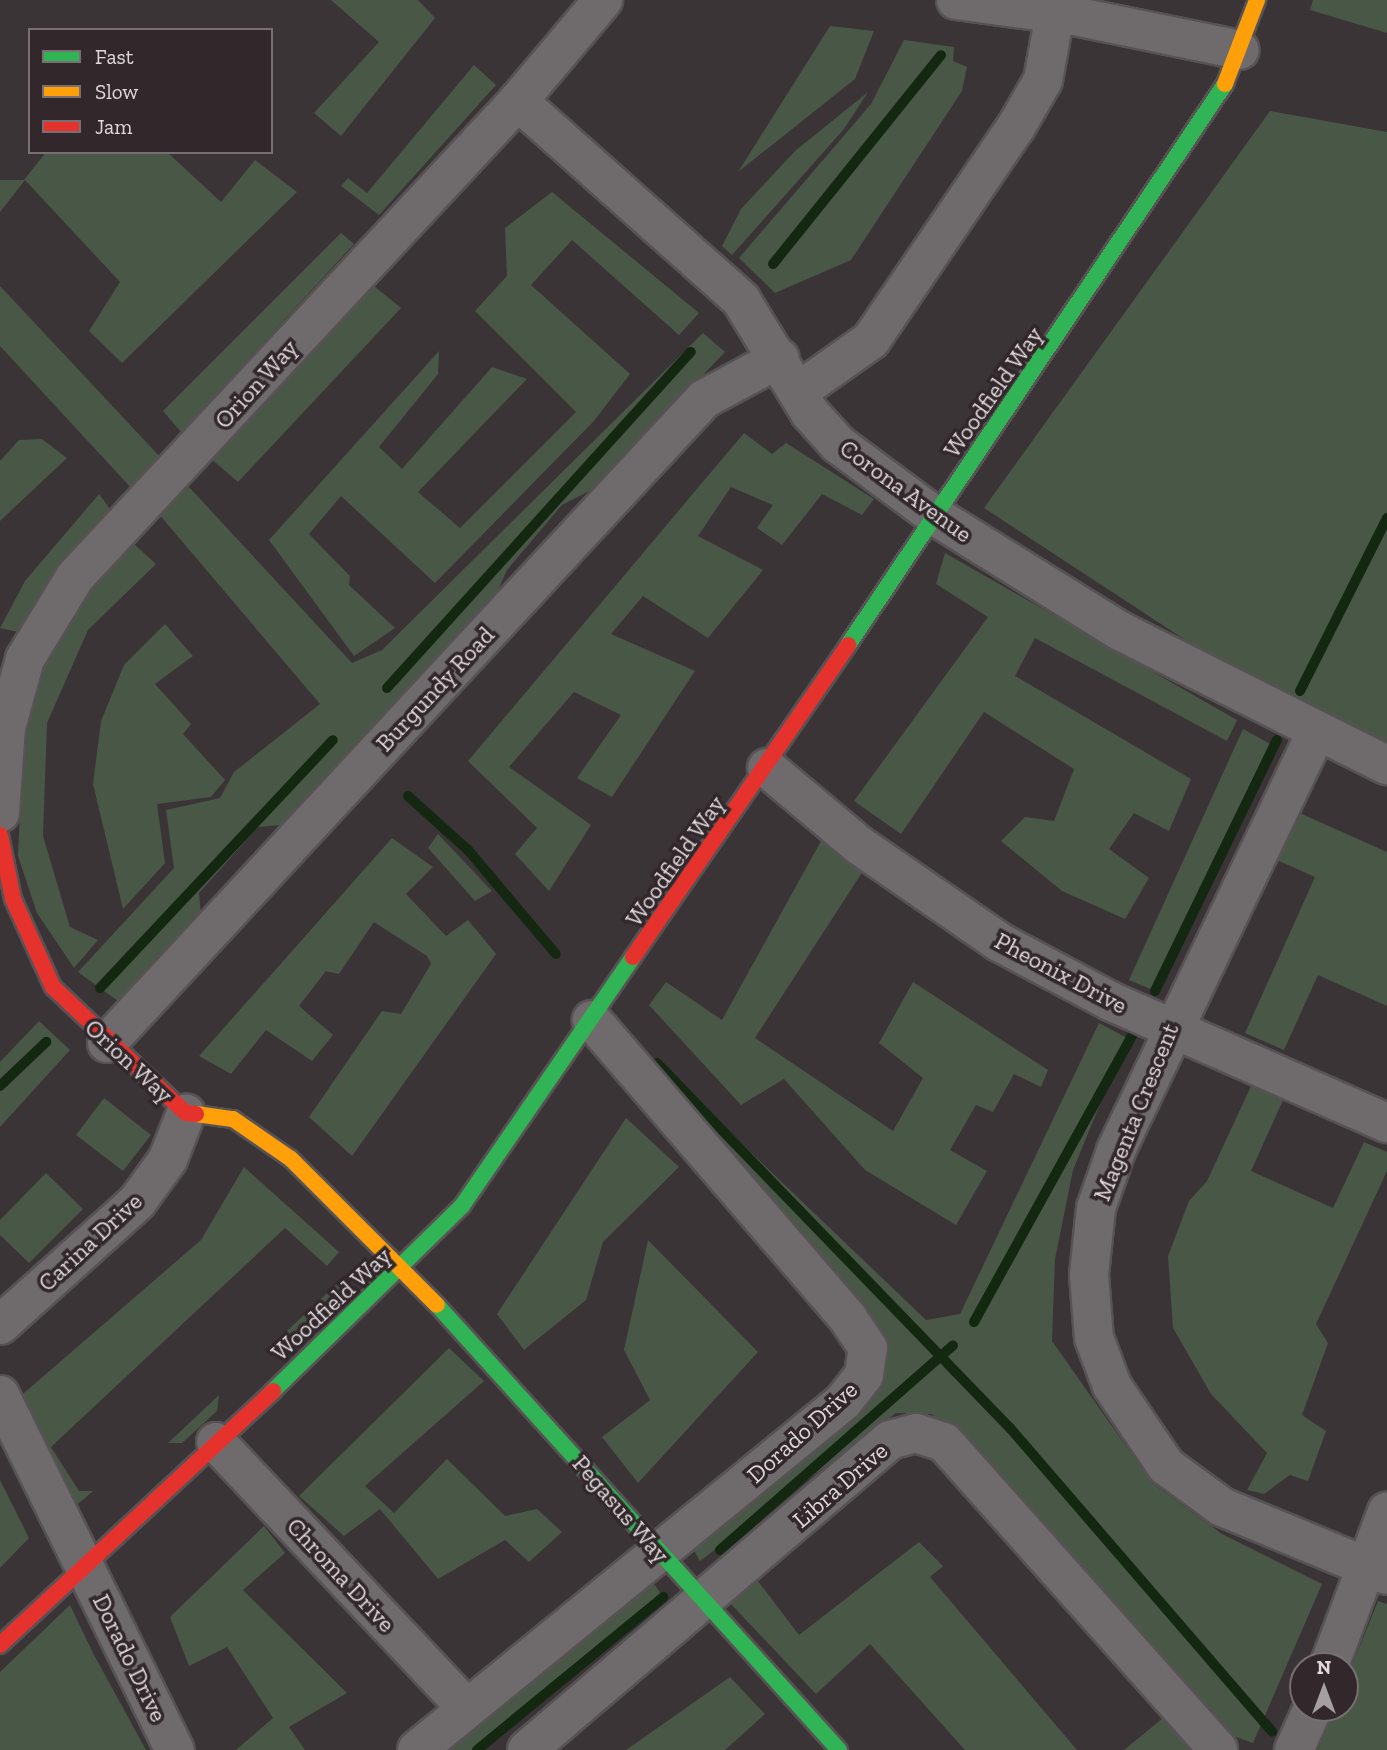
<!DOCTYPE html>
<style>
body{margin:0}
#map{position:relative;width:1387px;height:1750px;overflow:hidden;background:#3a3437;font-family:"Zilla Slab",serif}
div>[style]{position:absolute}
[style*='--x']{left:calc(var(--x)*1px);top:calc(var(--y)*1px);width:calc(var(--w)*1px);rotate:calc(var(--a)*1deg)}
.green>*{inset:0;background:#495747}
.stream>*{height:10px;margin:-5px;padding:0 5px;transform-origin:5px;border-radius:5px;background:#132711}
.roads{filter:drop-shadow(2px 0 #575254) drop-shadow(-2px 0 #575254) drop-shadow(0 2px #575254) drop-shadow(0 -2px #575254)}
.street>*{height:38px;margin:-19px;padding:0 19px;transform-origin:19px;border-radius:19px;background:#6f6b6d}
.fast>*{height:16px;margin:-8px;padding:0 8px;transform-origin:8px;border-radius:8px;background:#30b455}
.slow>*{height:16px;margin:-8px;padding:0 8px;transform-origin:8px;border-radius:8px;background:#ff9f0a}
.jam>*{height:16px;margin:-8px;padding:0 8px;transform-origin:8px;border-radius:8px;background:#e5322d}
span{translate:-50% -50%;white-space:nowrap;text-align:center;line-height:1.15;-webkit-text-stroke:7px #32282c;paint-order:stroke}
.street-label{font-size:24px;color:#dfd9db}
.legend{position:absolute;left:28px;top:28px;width:245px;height:126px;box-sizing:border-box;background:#32282c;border:2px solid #776f72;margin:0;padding:9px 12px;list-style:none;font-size:21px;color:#dfd9db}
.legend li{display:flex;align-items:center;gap:14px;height:35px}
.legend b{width:35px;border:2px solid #776f72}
.north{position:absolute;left:1289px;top:1652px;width:70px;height:70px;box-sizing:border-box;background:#32282c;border:2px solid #776f72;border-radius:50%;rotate:0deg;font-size:19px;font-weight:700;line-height:28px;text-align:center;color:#dfd9db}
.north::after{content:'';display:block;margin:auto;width:24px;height:32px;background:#a59fa2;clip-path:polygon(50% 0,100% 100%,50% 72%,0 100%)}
</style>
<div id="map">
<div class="green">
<i style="clip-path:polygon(331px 0,418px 0,435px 18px,341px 136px,314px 113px,379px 42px)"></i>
<i style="clip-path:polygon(1313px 0,1387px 0,1387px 33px,1310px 10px)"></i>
<i style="clip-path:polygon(830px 26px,874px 31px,855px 79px,738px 172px)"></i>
<i style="clip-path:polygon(904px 40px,954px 47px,953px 61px,967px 67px,962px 91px,851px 260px,775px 293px,739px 258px,871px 104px)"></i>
<i style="clip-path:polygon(474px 65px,496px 85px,379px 215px,341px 186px,348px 178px,367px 193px)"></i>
<i style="clip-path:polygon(868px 92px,844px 129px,732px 255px,722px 246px,741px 209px,795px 151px)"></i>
<i style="clip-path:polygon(1270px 111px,1387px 132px,1387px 748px,1280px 702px,984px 508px)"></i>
<i style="clip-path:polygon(46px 152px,167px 152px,221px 202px,255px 160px,297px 192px,122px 363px,89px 331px,120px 282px,25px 180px,0 212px,0 180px,24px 180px)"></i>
<i style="clip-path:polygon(552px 192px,699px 313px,679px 335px,572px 240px,531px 285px,630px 374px,593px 422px,435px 583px,341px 496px,309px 534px,350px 576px,349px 585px,395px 628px,354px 656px,269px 540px,439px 351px,438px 374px,379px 447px,402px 469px,492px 367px,527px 379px,418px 492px,460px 528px,576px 412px,475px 311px,507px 276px,505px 228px)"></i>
<i style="clip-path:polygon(341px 233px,354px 244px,181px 432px,163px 411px)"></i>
<i style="clip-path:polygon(368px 281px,401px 308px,238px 482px,209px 457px)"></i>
<i style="clip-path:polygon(0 286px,163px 460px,133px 490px,0 346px)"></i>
<i style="clip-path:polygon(703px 333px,725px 352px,595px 488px,562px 505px,507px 570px,498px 590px,280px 825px,258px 827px,199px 893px,201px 915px,118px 1001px,78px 972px,174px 868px,166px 810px,220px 798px,234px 772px,320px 704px,158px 513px,189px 487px,352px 663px,382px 650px)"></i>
<i style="clip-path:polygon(744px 433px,772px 454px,786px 443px,874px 499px,862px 515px,822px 494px,782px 545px,757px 528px,773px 505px,731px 487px,698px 536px,763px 570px,708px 638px,643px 596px,611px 634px,695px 671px,612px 797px,577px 778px,621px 715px,574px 692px,509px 767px,591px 825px,549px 891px,515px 854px,537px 828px,468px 761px)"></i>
<i style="clip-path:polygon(42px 439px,67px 458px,0 521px,0 461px,19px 440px)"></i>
<i style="clip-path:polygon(99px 494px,113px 513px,76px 548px,18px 632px,0 628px,25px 581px)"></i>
<i style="clip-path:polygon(133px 543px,156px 564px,88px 630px,47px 723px,43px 836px,70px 927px,98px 940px,74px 968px,37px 913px,18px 856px,24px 719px,44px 663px,84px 596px)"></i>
<i style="clip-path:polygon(945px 553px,1237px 720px,1227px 741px,1035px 638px,1015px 676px,1191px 779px,1169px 831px,1134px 813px,1109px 849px,1149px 878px,1125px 919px,1062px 891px,1001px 841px,1025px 817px,1054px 821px,1074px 769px,984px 712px,901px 834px,854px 801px,988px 617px,936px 584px)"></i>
<i style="clip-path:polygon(165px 624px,193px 656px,155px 684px,191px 724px,183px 734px,225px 780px,211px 797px,157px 804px,165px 863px,123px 909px,93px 784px,101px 721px,124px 665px)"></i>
<i style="clip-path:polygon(1243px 729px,1274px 746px,1155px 991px,1129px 980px)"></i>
<i style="clip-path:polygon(1284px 806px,1387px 852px,1387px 1006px,1318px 975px,1284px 1050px,1245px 1033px,1315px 877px,1263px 854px)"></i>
<i style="clip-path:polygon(438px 834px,492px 891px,475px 901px,428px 848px)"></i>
<i style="clip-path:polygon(392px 838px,433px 867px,406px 894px,446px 936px,468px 920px,496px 954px,352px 1156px,309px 1117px,382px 1011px,401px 1014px,431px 964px,427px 956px,374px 922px,339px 974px,326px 971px,299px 1006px,333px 1035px,312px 1061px,266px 1030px,231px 1074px,199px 1056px)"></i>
<i style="clip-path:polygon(821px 841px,863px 871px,755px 1038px,893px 1131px,923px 1078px,879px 1043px,913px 982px,1048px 1070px,1041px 1087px,1014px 1074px,993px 1112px,976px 1105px,950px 1150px,987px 1171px,956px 1225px,865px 1170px,784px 1079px,741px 1105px,649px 1005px,666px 982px,722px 1020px)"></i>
<i style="clip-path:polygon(39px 1021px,70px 1050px,0 1127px,0 1062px)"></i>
<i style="clip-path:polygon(1099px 1023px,1127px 1038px,1073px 1170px,1055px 1259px,1052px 1341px,1152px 1483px,1222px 1534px,1322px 1584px,1253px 1743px,1225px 1733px,932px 1414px,896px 1413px,700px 1561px,690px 1543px,880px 1349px,650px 1072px,652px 1058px,926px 1320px,960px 1314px)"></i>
<i style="clip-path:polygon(1252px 1084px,1284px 1098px,1251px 1171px,1333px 1208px,1364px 1142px,1387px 1152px,1387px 1171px,1316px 1324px,1328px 1343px,1302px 1415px,1326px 1431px,1308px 1481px,1290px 1475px,1264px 1494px,1247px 1490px,1267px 1453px,1211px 1394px,1173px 1328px,1168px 1256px,1189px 1201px,1207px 1181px)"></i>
<i style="clip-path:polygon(104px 1098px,151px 1135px,123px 1171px,76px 1135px)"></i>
<i style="clip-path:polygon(626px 1118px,679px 1167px,603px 1242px,586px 1300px,524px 1350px,497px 1314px)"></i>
<i style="clip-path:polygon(244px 1167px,339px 1252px,327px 1266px,285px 1228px,51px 1447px,79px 1491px,93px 1491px,70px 1511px,18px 1407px,24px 1393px,201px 1240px)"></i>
<i style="clip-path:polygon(46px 1173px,83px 1209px,29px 1263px,0 1235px,0 1220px)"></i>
<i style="clip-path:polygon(648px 1240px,758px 1352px,638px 1483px,602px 1437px,650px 1400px,624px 1350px)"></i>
<i style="clip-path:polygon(338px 1283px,346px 1288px,284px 1345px,272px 1345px)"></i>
<i style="clip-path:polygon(449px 1348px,484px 1381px,365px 1486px,394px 1513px,447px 1459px,505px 1516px,537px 1509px,562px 1532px,529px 1562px,505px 1540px,438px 1579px,380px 1509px,344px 1536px,299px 1496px)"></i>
<i style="clip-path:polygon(219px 1395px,217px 1411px,182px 1443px,168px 1443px)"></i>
<i style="clip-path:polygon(0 1480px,29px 1538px,0 1568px)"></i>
<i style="clip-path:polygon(264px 1526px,285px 1553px,243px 1590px,347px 1693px,289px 1727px,305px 1750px,236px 1750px,273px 1718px,227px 1647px,189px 1666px,170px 1617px)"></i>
<i style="clip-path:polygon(919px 1542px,943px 1566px,930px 1577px,1077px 1750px,965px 1750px,870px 1644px,816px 1694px,730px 1603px,758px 1581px,799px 1635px)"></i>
<i style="clip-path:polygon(648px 1575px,663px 1597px,477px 1750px,439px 1750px)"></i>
<i style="clip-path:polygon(1378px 1601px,1387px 1604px,1387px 1750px,1318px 1750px,1335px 1708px,1345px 1708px,1345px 1683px)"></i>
<i style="clip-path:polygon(70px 1605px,93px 1653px,146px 1750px,0 1750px,0 1672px)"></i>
<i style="clip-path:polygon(730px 1677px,765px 1714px,725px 1750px,626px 1750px)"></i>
<i style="clip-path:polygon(1163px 1718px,1192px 1750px,1124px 1750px)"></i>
</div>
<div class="stream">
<i style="--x:773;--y:264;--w:268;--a:-51.2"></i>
<i style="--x:387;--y:688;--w:453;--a:-47.9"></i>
<i style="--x:1300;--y:691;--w:194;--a:-63.3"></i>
<i style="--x:408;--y:796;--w:81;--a:42"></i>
<i style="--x:468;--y:850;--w:136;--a:49.8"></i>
<i style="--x:100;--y:988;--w:340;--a:-46.8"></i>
<i style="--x:1155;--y:991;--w:279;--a:-64.1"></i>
<i style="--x:657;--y:1063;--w:508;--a:45.96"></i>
<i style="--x:1010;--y:1428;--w:401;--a:49.2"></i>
<i style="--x:0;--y:1086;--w:64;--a:-43.7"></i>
<i style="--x:974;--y:1322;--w:327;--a:-61.1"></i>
<i style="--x:720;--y:1550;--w:310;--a:-41.3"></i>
<i style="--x:477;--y:1750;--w:241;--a:-39.4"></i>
</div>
<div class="roads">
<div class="street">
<i style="--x:956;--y:0;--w:119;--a:7.7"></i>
<i style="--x:1074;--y:16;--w:169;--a:11.6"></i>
<i style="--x:518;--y:101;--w:299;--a:41.7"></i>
<i style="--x:741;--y:300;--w:132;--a:58.6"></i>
<i style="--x:810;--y:413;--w:42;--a:47.9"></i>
<i style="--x:838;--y:444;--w:121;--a:36.6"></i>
<i style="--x:935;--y:516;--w:218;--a:31.9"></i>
<i style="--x:1120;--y:631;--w:299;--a:26.7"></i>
<i style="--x:799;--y:391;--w:88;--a:-35.3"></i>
<i style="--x:871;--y:340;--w:258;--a:-55.8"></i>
<i style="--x:1016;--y:127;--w:54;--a:-60.1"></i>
<i style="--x:1043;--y:80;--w:67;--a:-79.7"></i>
<i style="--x:1316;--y:733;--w:463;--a:115.6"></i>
<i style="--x:1116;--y:1151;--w:60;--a:109.3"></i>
<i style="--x:1096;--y:1208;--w:67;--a:96"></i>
<i style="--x:1089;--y:1275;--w:63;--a:85.5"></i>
<i style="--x:1094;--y:1338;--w:51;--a:69.4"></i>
<i style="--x:1112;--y:1386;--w:97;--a:56"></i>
<i style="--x:1166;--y:1466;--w:69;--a:36.2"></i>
<i style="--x:1222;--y:1507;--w:178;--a:22.4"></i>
<i style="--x:767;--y:768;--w:121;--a:40"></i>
<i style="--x:860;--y:846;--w:169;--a:34.6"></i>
<i style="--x:999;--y:942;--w:126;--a:28"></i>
<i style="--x:1110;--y:1001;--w:303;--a:23.8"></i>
<i style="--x:0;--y:813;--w:85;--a:-86"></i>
<i style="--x:6;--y:728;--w:72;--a:-74.6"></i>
<i style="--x:25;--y:659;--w:96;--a:-58.6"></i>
<i style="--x:75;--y:577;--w:650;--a:-47.06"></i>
<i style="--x:518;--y:101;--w:132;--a:-49.9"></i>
<i style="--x:107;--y:1043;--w:878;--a:-47.17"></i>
<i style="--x:704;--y:399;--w:86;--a:-28.3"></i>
<i style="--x:0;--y:1325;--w:184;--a:-41.9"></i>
<i style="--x:137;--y:1202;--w:53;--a:-54.2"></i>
<i style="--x:168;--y:1159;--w:49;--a:-68.6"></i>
<i style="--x:0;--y:1395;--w:396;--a:63.8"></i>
<i style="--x:216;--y:1442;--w:364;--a:46.7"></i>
<i style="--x:1329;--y:1666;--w:165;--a:-69.4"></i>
<i style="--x:417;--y:1750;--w:550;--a:-39.25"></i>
<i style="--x:843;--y:1402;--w:34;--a:-52"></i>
<i style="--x:864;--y:1375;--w:27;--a:-82"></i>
<i style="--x:868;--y:1348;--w:36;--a:-124"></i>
<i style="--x:848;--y:1318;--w:393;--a:-130.7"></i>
<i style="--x:527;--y:1750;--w:477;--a:-40.5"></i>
<i style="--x:890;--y:1440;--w:27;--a:-15"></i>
<i style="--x:916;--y:1433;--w:29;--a:18"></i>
<i style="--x:944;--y:1442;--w:412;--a:48.3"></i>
<i style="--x:1294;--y:1750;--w:46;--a:-65.7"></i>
</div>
<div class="fast">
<i style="--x:848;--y:645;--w:676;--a:-56.1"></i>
<i style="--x:437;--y:1305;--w:600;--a:47.91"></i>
<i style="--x:273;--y:1391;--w:264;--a:-44.4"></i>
<i style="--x:462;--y:1206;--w:302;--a:-55.5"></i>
</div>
<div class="slow">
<i style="--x:1225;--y:84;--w:90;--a:-69.1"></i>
<i style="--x:196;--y:1114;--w:37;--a:8"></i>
<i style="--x:233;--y:1119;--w:70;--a:34.6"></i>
<i style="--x:291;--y:1159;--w:206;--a:45"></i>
</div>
<div class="jam">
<i style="--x:0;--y:835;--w:65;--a:78.5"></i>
<i style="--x:13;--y:899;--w:97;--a:65.6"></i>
<i style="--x:53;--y:987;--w:183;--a:43.5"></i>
<i style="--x:186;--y:1113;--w:10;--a:6"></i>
<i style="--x:633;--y:957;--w:379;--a:-55.4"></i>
<i style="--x:0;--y:1645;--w:373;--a:-42.9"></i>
</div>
</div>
<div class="street-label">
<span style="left:256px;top:384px;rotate:-48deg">Orion Way</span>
<span style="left:993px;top:392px;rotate:-55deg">Woodfield Way</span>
<span style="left:906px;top:491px;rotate:36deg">Corona Avenue</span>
<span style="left:435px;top:689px;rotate:-47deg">Burgundy Road</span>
<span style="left:675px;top:861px;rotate:-55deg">Woodfield Way</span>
<span style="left:1061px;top:973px;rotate:28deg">Pheonix Drive</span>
<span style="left:129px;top:1061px;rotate:43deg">Orion Way</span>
<span style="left:1136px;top:1112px;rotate:-68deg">Magenta Crescent</span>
<span style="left:90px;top:1242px;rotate:-43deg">Carina Drive</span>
<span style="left:331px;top:1304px;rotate:-43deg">Woodfield Way</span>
<span style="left:802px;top:1432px;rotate:-42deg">Dorado Drive</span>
<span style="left:840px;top:1485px;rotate:-41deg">Libra Drive</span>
<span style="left:621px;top:1509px;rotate:49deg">Pegasus Way</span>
<span style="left:341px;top:1575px;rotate:47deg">Chroma Drive</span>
<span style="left:130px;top:1658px;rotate:64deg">Dorado Drive</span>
</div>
<ul class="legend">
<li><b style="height:9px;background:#30b455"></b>Fast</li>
<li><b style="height:9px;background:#ff9f0a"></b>Slow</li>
<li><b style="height:9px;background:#e5322d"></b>Jam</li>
</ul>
<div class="north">N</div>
</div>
